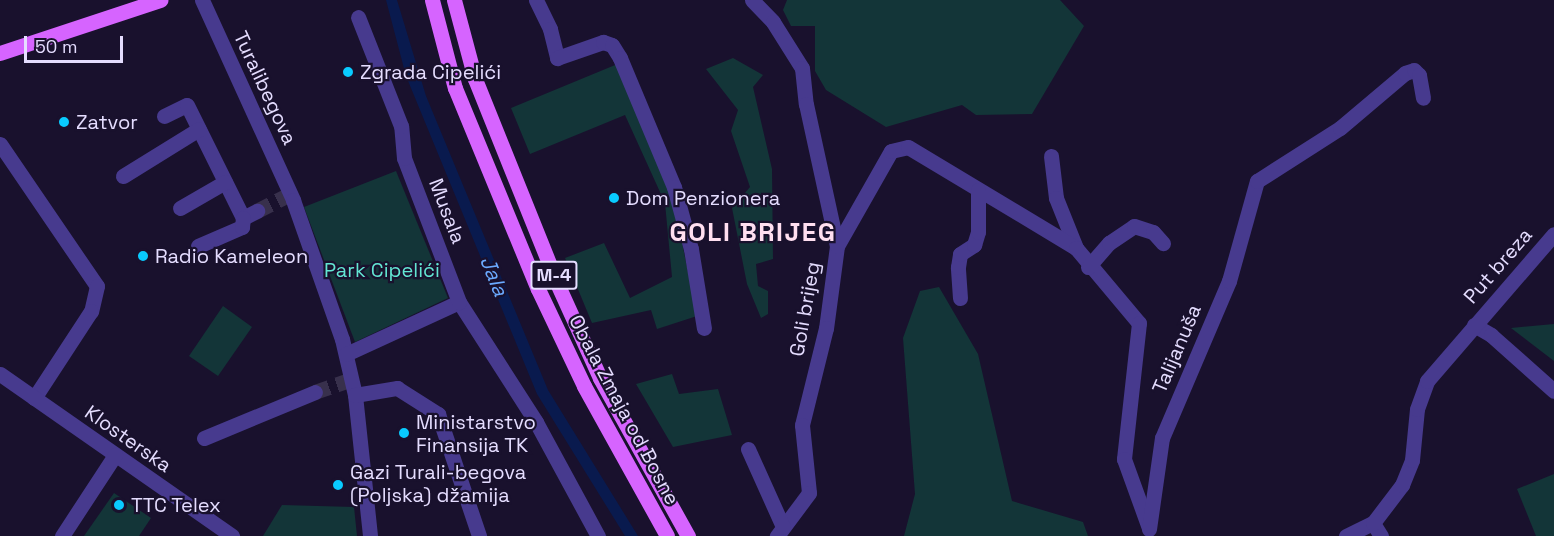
<!DOCTYPE html>
<meta charset="utf-8">
<style>
body{margin:0}
#map{position:relative;width:1554px;height:536px;overflow:hidden;background:#19112d;font-family:"Space Grotesk",sans-serif}
div>[style]{position:absolute}
[style*='--x']{left:calc(var(--x)*1px);top:calc(var(--y)*1px);width:calc(var(--w)*1px);rotate:calc(var(--a)*1deg)}
.green>*{inset:0;background:#133538}
.water>*{inset:0;background:#091a4e}
.minor-tunnel>*{height:15px;margin-top:-7.5px;transform-origin:0;background:repeating-linear-gradient(90deg,#38304c 0 15px,transparent 0 23px)}
.minor>*{height:15px;margin:-7.5px;padding:0 7.5px;transform-origin:7.5px;border-radius:7.5px;background:#473a8e}
.major>*{height:15px;margin:-7.5px;padding:0 7.5px;transform-origin:7.5px;border-radius:7.5px;background:#d664ff}
.dots>*{width:16px;height:16px;translate:-50% -50%;box-sizing:border-box;border:3px solid #19112d;border-radius:50%}
span{translate:-50% -50%;white-space:nowrap;text-align:center;line-height:1.15;-webkit-text-stroke:4.5px #19112d;paint-order:stroke}
.shield-label span{padding:2px 4px;background:#19112d;border:2px solid;border-radius:4px;-webkit-text-stroke-width:0}
.shield-label{font-size:18px;color:#e5ddff;font-weight:700}
.poi-label{font-size:20px;color:#e5ddff}
.left{translate:0 -50%;text-align:left}
.street-label{font-size:20px;color:#e5ddff}
.park-label{font-size:20px;color:#63e6d3}
.water-label{font-size:21px;color:#6baaff;font-style:italic}
.district-label{font-size:26px;color:#ffdff0;font-weight:700;letter-spacing:1.5px}
.scale{position:absolute;left:24px;top:36px;width:99px;height:27px;box-sizing:border-box;border:3px solid #e5ddff;border-top:0;padding-left:8px;font-size:18px;line-height:21px;white-space:nowrap;color:#e5ddff;-webkit-text-stroke:4px #19112d;paint-order:stroke}
</style>
<div id="map">
<div class="green">
<i style="clip-path:polygon(787px 0,1060px 0,1084px 26px,1032px 114px,976px 115px,962px 105px,886px 127px,826px 90px,815px 71px,815px 26px,791px 26px,783px 10px)"></i>
<i style="clip-path:polygon(733px 58px,763px 75px,753px 87px,772px 169px,773px 259px,756px 264px,758px 286px,768px 291px,768px 314px,761px 318px,747px 284px,732px 208px,750px 187px,731px 131px,738px 110px,706px 69px)"></i>
<i style="clip-path:polygon(620px 63px,672px 194px,697px 316px,657px 329px,651px 310px,592px 323px,565px 258px,604px 243px,630px 298px,672px 277px,665px 203px,625px 115px,530px 154px,511px 108px)"></i>
<i style="clip-path:polygon(396px 171px,448px 298px,355px 342px,304px 207px)"></i>
<i style="clip-path:polygon(939px 287px,978px 354px,1012px 501px,1083px 522px,1088px 536px,904px 536px,915px 494px,903px 338px,920px 291px)"></i>
<i style="clip-path:polygon(223px 306px,252px 327px,218px 376px,189px 356px)"></i>
<i style="clip-path:polygon(1554px 324px,1554px 361px,1511px 328px)"></i>
<i style="clip-path:polygon(672px 374px,679px 394px,718px 389px,732px 435px,673px 447px,636px 384px)"></i>
<i style="clip-path:polygon(1554px 474px,1554px 536px,1536px 536px,1517px 489px)"></i>
<i style="clip-path:polygon(114px 493px,151px 518px,139px 536px,84px 536px)"></i>
<i style="clip-path:polygon(282px 505px,354px 507px,357px 536px,263px 536px)"></i>
</div>
<div class="water">
<i style="clip-path:polygon(386px 0,397px 0,426px 96px,548px 390px,638px 536px,625px 536px,537px 394px,406px 76px)"></i>
</div>
<div class="minor-tunnel">
<i style="--x:257;--y:211;--w:33;--a:-27"></i>
<i style="--x:315;--y:392;--w:34;--a:-19"></i>
</div>
<div class="minor">
<i style="--x:202;--y:0;--w:220;--a:65.5"></i>
<i style="--x:293;--y:200;--w:147;--a:70.6"></i>
<i style="--x:342;--y:339;--w:57;--a:76.9"></i>
<i style="--x:355;--y:395;--w:142;--a:83.9"></i>
<i style="--x:536;--y:0;--w:32;--a:64"></i>
<i style="--x:550;--y:29;--w:30;--a:76"></i>
<i style="--x:557;--y:58;--w:49;--a:-19.2"></i>
<i style="--x:603;--y:42;--w:9;--a:18"></i>
<i style="--x:612;--y:45;--w:15;--a:58"></i>
<i style="--x:620;--y:58;--w:140;--a:67.3"></i>
<i style="--x:674;--y:187;--w:64;--a:74.7"></i>
<i style="--x:691;--y:249;--w:80;--a:80.7"></i>
<i style="--x:752;--y:0;--w:30;--a:46"></i>
<i style="--x:773;--y:22;--w:54;--a:57.8"></i>
<i style="--x:802;--y:68;--w:36;--a:84"></i>
<i style="--x:806;--y:104;--w:145;--a:77.7"></i>
<i style="--x:837;--y:246;--w:83;--a:97.6"></i>
<i style="--x:826;--y:328;--w:100;--a:103.9"></i>
<i style="--x:802;--y:425;--w:68;--a:84.1"></i>
<i style="--x:809;--y:493;--w:54;--a:126.7"></i>
<i style="--x:164;--y:116;--w:25;--a:-26"></i>
<i style="--x:187;--y:105;--w:126;--a:63.6"></i>
<i style="--x:243;--y:218;--w:16;--a:-27"></i>
<i style="--x:0;--y:144;--w:172;--a:55.7"></i>
<i style="--x:97;--y:286;--w:26;--a:103"></i>
<i style="--x:91;--y:311;--w:104;--a:123.2"></i>
<i style="--x:1051;--y:156;--w:42;--a:83.2"></i>
<i style="--x:1056;--y:198;--w:54;--a:68.2"></i>
<i style="--x:123;--y:176;--w:89;--a:-31.7"></i>
<i style="--x:180;--y:208;--w:52;--a:-30"></i>
<i style="--x:198;--y:246;--w:48;--a:-23.4"></i>
<i style="--x:242;--y:227;--w:9;--a:-84"></i>
<i style="--x:837;--y:246;--w:109;--a:-60.4"></i>
<i style="--x:891;--y:151;--w:17;--a:-13"></i>
<i style="--x:908;--y:147;--w:196;--a:31"></i>
<i style="--x:1076;--y:248;--w:98;--a:50"></i>
<i style="--x:1139;--y:323;--w:137;--a:96.3"></i>
<i style="--x:1124;--y:459;--w:73;--a:70.1"></i>
<i style="--x:1088;--y:267;--w:32;--a:-49"></i>
<i style="--x:1109;--y:243;--w:30;--a:-34"></i>
<i style="--x:1134;--y:226;--w:20;--a:18"></i>
<i style="--x:1153;--y:232;--w:15;--a:48"></i>
<i style="--x:960;--y:298;--w:31;--a:-94"></i>
<i style="--x:958;--y:267;--w:13;--a:-81"></i>
<i style="--x:960;--y:254;--w:17;--a:-33"></i>
<i style="--x:974;--y:245;--w:14;--a:-73"></i>
<i style="--x:978;--y:232;--w:42;--a:-90"></i>
<i style="--x:459;--y:302;--w:143;--a:57.3"></i>
<i style="--x:536;--y:422;--w:130;--a:61.5"></i>
<i style="--x:1474;--y:325;--w:20;--a:30"></i>
<i style="--x:1491;--y:335;--w:84;--a:41.6"></i>
<i style="--x:346;--y:354;--w:124;--a:-24.7"></i>
<i style="--x:459;--y:302;--w:154;--a:-110.9"></i>
<i style="--x:404;--y:158;--w:32;--a:-95"></i>
<i style="--x:401;--y:126;--w:117;--a:-111.5"></i>
<i style="--x:0;--y:374;--w:283;--a:34.9"></i>
<i style="--x:355;--y:395;--w:43;--a:-9.5"></i>
<i style="--x:397;--y:388;--w:49;--a:32.4"></i>
<i style="--x:438;--y:414;--w:129;--a:71.4"></i>
<i style="--x:204;--y:438;--w:120;--a:-22.5"></i>
<i style="--x:748;--y:449;--w:85;--a:65.8"></i>
<i style="--x:1149;--y:529;--w:92;--a:-81.9"></i>
<i style="--x:1162;--y:438;--w:171;--a:-66.9"></i>
<i style="--x:1229;--y:281;--w:104;--a:-74.4"></i>
<i style="--x:1257;--y:181;--w:98;--a:-32.6"></i>
<i style="--x:1340;--y:128;--w:85;--a:-40.2"></i>
<i style="--x:1405;--y:73;--w:9;--a:-18"></i>
<i style="--x:1414;--y:70;--w:7;--a:45"></i>
<i style="--x:1419;--y:75;--w:23;--a:80"></i>
<i style="--x:62;--y:536;--w:97;--a:-56.8"></i>
<i style="--x:1346;--y:536;--w:30;--a:-26"></i>
<i style="--x:1381;--y:536;--w:15;--a:-122"></i>
<i style="--x:1373;--y:523;--w:48;--a:-52.7"></i>
<i style="--x:1402;--y:485;--w:27;--a:-68"></i>
<i style="--x:1412;--y:460;--w:51;--a:-84.4"></i>
<i style="--x:1417;--y:409;--w:30;--a:-70"></i>
<i style="--x:1427;--y:381;--w:194;--a:-49.2"></i>
</div>
<div class="major">
<i style="--x:432;--y:0;--w:91;--a:75.4"></i>
<i style="--x:455;--y:88;--w:217;--a:67.6"></i>
<i style="--x:538;--y:289;--w:107;--a:64.6"></i>
<i style="--x:584;--y:386;--w:171;--a:61"></i>
<i style="--x:454;--y:0;--w:82;--a:75.1"></i>
<i style="--x:475;--y:79;--w:218;--a:68.1"></i>
<i style="--x:556;--y:281;--w:107;--a:65.6"></i>
<i style="--x:600;--y:378;--w:181;--a:60.9"></i>
<i style="--x:0;--y:53;--w:169;--a:-18.3"></i>
</div>
<div class="dots">
<i style="left:348px;top:72px;background:#09cbff"></i>
<i style="left:64px;top:122px;background:#09cbff"></i>
<i style="left:614px;top:198px;background:#09cbff"></i>
<i style="left:143px;top:256px;background:#09cbff"></i>
<i style="left:404px;top:433px;background:#09cbff"></i>
<i style="left:338px;top:485px;background:#09cbff"></i>
<i style="left:119px;top:505px;background:#09cbff"></i>
</div>
<div class="shield-label">
<span style="left:554px;top:275px">M-4</span>
</div>
<div class="poi-label">
<span class="left" style="left:360px;top:72px">Zgrada Cipelići</span>
<span class="left" style="left:76px;top:122px">Zatvor</span>
<span class="left" style="left:626px;top:198px">Dom Penzionera</span>
<span class="left" style="left:155px;top:256px">Radio Kameleon</span>
<span class="left" style="left:416px;top:434px">Ministarstvo<br>Finansija TK</span>
<span class="left" style="left:350px;top:484px">Gazi Turali-begova<br>(Poljska) džamija</span>
<span class="left" style="left:131px;top:505px">TTC Telex</span>
</div>
<div class="street-label">
<span style="left:265px;top:88px;rotate:65deg">Turalibegova</span>
<span style="left:447px;top:211px;rotate:69deg">Musala</span>
<span style="left:1498px;top:266px;rotate:-49deg">Put breza</span>
<span style="left:805px;top:309px;rotate:-80deg">Goli brijeg</span>
<span style="left:1177px;top:349px;rotate:-67deg">Talijanuša</span>
<span style="left:624px;top:410px;rotate:62deg">Obala Zmaja od Bosne</span>
<span style="left:128px;top:439px;rotate:35deg">Klosterska</span>
</div>
<div class="park-label">
<span style="left:382px;top:270px">Park Cipelići</span>
</div>
<div class="water-label">
<span style="left:494px;top:276px;rotate:68deg">Jala</span>
</div>
<div class="district-label">
<span style="left:753px;top:233px">GOLI BRIJEG</span>
</div>
<div class="scale">50 m</div>
</div>
